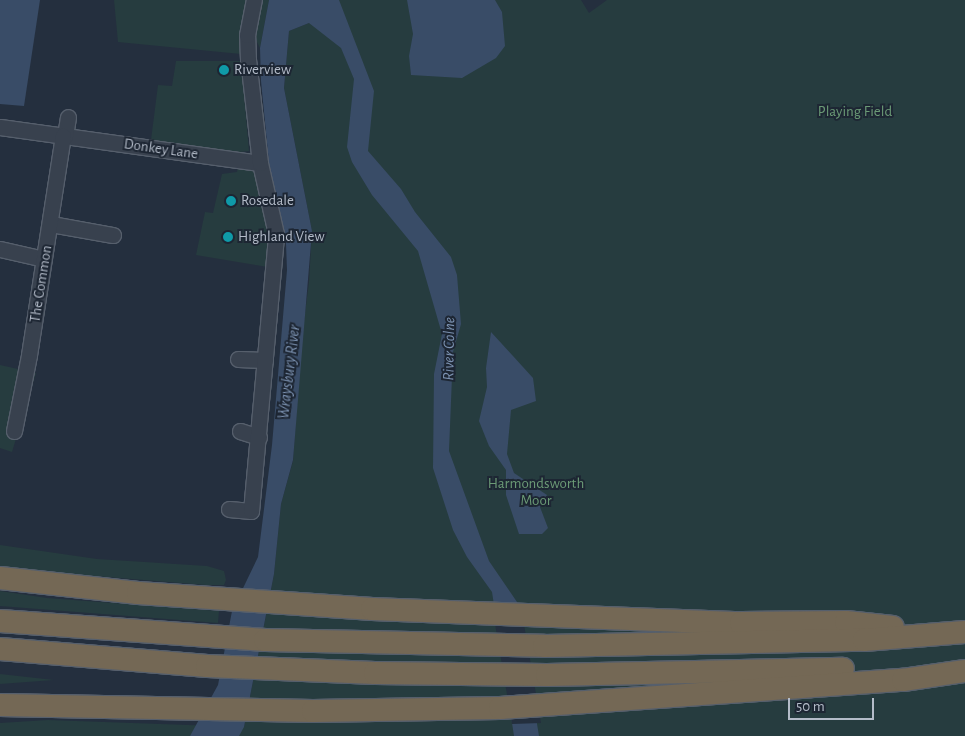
<!DOCTYPE html>
<style>
body{margin:0}
#map{position:relative;width:965px;height:736px;overflow:hidden;background:#242f3e;font-family:"Alegreya Sans",sans-serif}
div>[style]{position:absolute}
[style*='--x']{left:calc(var(--x)*1px);top:calc(var(--y)*1px);width:calc(var(--w)*1px);rotate:calc(var(--a)*1deg)}
.green>*{inset:0;background:#263c3f}
.water>*{inset:0;background:#394c67}
.pier>*{inset:0;background:#242f3e}
.roads{filter:drop-shadow(1px 0 #565f6c) drop-shadow(-1px 0 #565f6c) drop-shadow(0 1px #565f6c) drop-shadow(0 -1px #565f6c)}
.minor>*{height:15px;margin:-7.5px;padding:0 7.5px;transform-origin:7.5px;border-radius:7.5px;background:#38414e}
.highway>*{height:22px;margin:-11px;padding:0 11px;transform-origin:11px;border-radius:11px;background:#746855}
.dots>*{width:14px;height:14px;translate:-50% -50%;box-sizing:border-box;border:2px solid #1d2633;border-radius:50%}
span{translate:-50% -50%;white-space:nowrap;text-align:center;line-height:1.15;-webkit-text-stroke:4px #1d2633;paint-order:stroke}
.poi-label{font-size:15px;color:#b4bcc9}
.left{translate:0 -50%;text-align:left}
.park-label{font-size:15px;color:#6b9a76}
.street-label{font-size:15px;color:#b4bcc9}
.water-label{font-size:16px;color:#7c92b1;font-style:italic}
.scale{position:absolute;left:788px;top:698px;width:86px;height:22px;box-sizing:border-box;border:2px solid #b4bcc9;border-top:0;padding-left:6px;font-size:15px;line-height:18px;white-space:nowrap;color:#b4bcc9;-webkit-text-stroke:4px #1d2633;paint-order:stroke}
</style>
<div id="map">
<div class="green">
<i style="clip-path:polygon(114px 0,246px 0,241px 54px,118px 42px)"></i>
<i style="clip-path:polygon(261px 0,269px 0,260px 48px,255px 38px,255px 26px)"></i>
<i style="clip-path:polygon(339px 0,581px 0,589px 13px,607px 0,965px 0,965px 736px,0 736px,0 723px,48px 720px,244px 727px,274px 574px,281px 504px,293px 461px,302px 337px,309px 282px,312px 231px,284px 88px,289px 31px,309px 23px,338px 5px)"></i>
<i style="clip-path:polygon(176px 61px,241px 61px,249px 151px,239px 152px,151px 140px,158px 85px,172px 86px)"></i>
<i style="clip-path:polygon(238px 166px,255px 168px,270px 234px,268px 267px,196px 255px,205px 212px,213px 213px,222px 174px,237px 172px)"></i>
<i style="clip-path:polygon(0 365px,36px 373px,12px 452px,0 448px)"></i>
<i style="clip-path:polygon(0 545px,97px 559px,207px 566px,224px 571px,226px 580px,224px 585px,206px 585px,7px 569px,0 567px)"></i>
<i style="clip-path:polygon(0 591px,47px 598px,219px 611px,218px 623px,0 606px)"></i>
<i style="clip-path:polygon(0 674px,54px 680px,0 684px)"></i>
</div>
<div class="water">
<i style="clip-path:polygon(0 0,40px 0,24px 106px,0 104px)"></i>
<i style="clip-path:polygon(269px 0,339px 0,374px 91px,368px 151px,401px 189px,415px 212px,451px 257px,457px 275px,461px 324px,453px 352px,449px 451px,489px 561px,517px 602px,539px 736px,514px 736px,492px 592px,467px 557px,453px 530px,433px 468px,434px 374px,442px 334px,418px 251px,372px 195px,352px 162px,347px 147px,354px 79px,341px 48px,309px 23px,289px 31px,284px 88px,312px 231px,293px 460px,281px 504px,274px 574px,244px 727px,239px 736px,190px 736px,218px 685px,232px 611px,258px 557px,272px 445px,287px 270px,286px 244px,269px 163px,261px 81px,260px 48px)"></i>
<i style="clip-path:polygon(407px 0,495px 0,502px 12px,505px 46px,496px 58px,462px 78px,411px 75px,409px 56px,413px 34px)"></i>
<i style="clip-path:polygon(491px 332px,533px 378px,536px 401px,511px 410px,507px 454px,514px 473px,547px 495px,540px 507px,548px 528px,542px 534px,519px 534px,506px 495px,506px 470px,489px 446px,479px 421px,487px 387px,486px 368px)"></i>
</div>
<div class="pier">
<i style="clip-path:polygon(492px 606px,521px 607px,541px 723px,512px 724px)"></i>
</div>
<div class="roads">
<div class="minor">
<i style="--x:0;--y:127;--w:262;--a:7.9"></i>
<i style="--x:65;--y:136;--w:19;--a:-81"></i>
<i style="--x:51;--y:224;--w:63;--a:10.1"></i>
<i style="--x:0;--y:249;--w:45;--a:12.8"></i>
<i style="--x:238;--y:359;--w:27;--a:2"></i>
<i style="--x:14;--y:431;--w:77;--a:-78.8"></i>
<i style="--x:29;--y:355;--w:222;--a:-81.2"></i>
<i style="--x:240;--y:431;--w:20;--a:18"></i>
<i style="--x:229;--y:509;--w:22;--a:5"></i>
<i style="--x:251;--y:511;--w:278;--a:-84.8"></i>
<i style="--x:276;--y:234;--w:73;--a:-102.7"></i>
<i style="--x:260;--y:163;--w:104;--a:-96.6"></i>
<i style="--x:248;--y:60;--w:25;--a:-92"></i>
<i style="--x:247;--y:35;--w:36;--a:-79"></i>
</div>
<div class="highway">
<i style="--x:0;--y:578;--w:139;--a:6.2"></i>
<i style="--x:138;--y:593;--w:235;--a:3.9"></i>
<i style="--x:372;--y:609;--w:369;--a:2.2"></i>
<i style="--x:741;--y:623;--w:105;--a:-0.5"></i>
<i style="--x:846;--y:622;--w:47;--a:6.1"></i>
<i style="--x:0;--y:621;--w:266;--a:4.1"></i>
<i style="--x:265;--y:640;--w:279;--a:1.2"></i>
<i style="--x:544;--y:646;--w:320;--a:-1.1"></i>
<i style="--x:864;--y:640;--w:101;--a:-4.5"></i>
<i style="--x:0;--y:649;--w:208;--a:4.7"></i>
<i style="--x:207;--y:666;--w:168;--a:2.4"></i>
<i style="--x:375;--y:673;--w:172;--a:0.7"></i>
<i style="--x:547;--y:675;--w:296;--a:-1.2"></i>
<i style="--x:0;--y:705;--w:313;--a:1.1"></i>
<i style="--x:313;--y:711;--w:187;--a:-0.9"></i>
<i style="--x:500;--y:708;--w:404;--a:-4"></i>
<i style="--x:903;--y:680;--w:63;--a:-8.3"></i>
</div>
</div>
<div class="dots">
<i style="left:224px;top:70px;background:#0f9aa8"></i>
<i style="left:231px;top:201px;background:#0f9aa8"></i>
<i style="left:228px;top:237px;background:#0f9aa8"></i>
</div>
<div class="poi-label">
<span class="left" style="left:234px;top:70px">Riverview</span>
<span class="left" style="left:241px;top:201px">Rosedale</span>
<span class="left" style="left:238px;top:237px">Highland View</span>
</div>
<div class="park-label">
<span style="left:855px;top:112px">Playing Field</span>
<span style="left:536px;top:492px">Harmondsworth<br>Moor</span>
</div>
<div class="street-label">
<span style="left:161px;top:149px;rotate:8deg">Donkey Lane</span>
<span style="left:41px;top:284px;rotate:-81deg">The Common</span>
</div>
<div class="water-label">
<span style="left:449px;top:349px;rotate:-89deg">River Colne</span>
<span style="left:289px;top:372px;rotate:-83deg">Wraysbury River</span>
</div>
<div class="scale">50 m</div>
</div>
